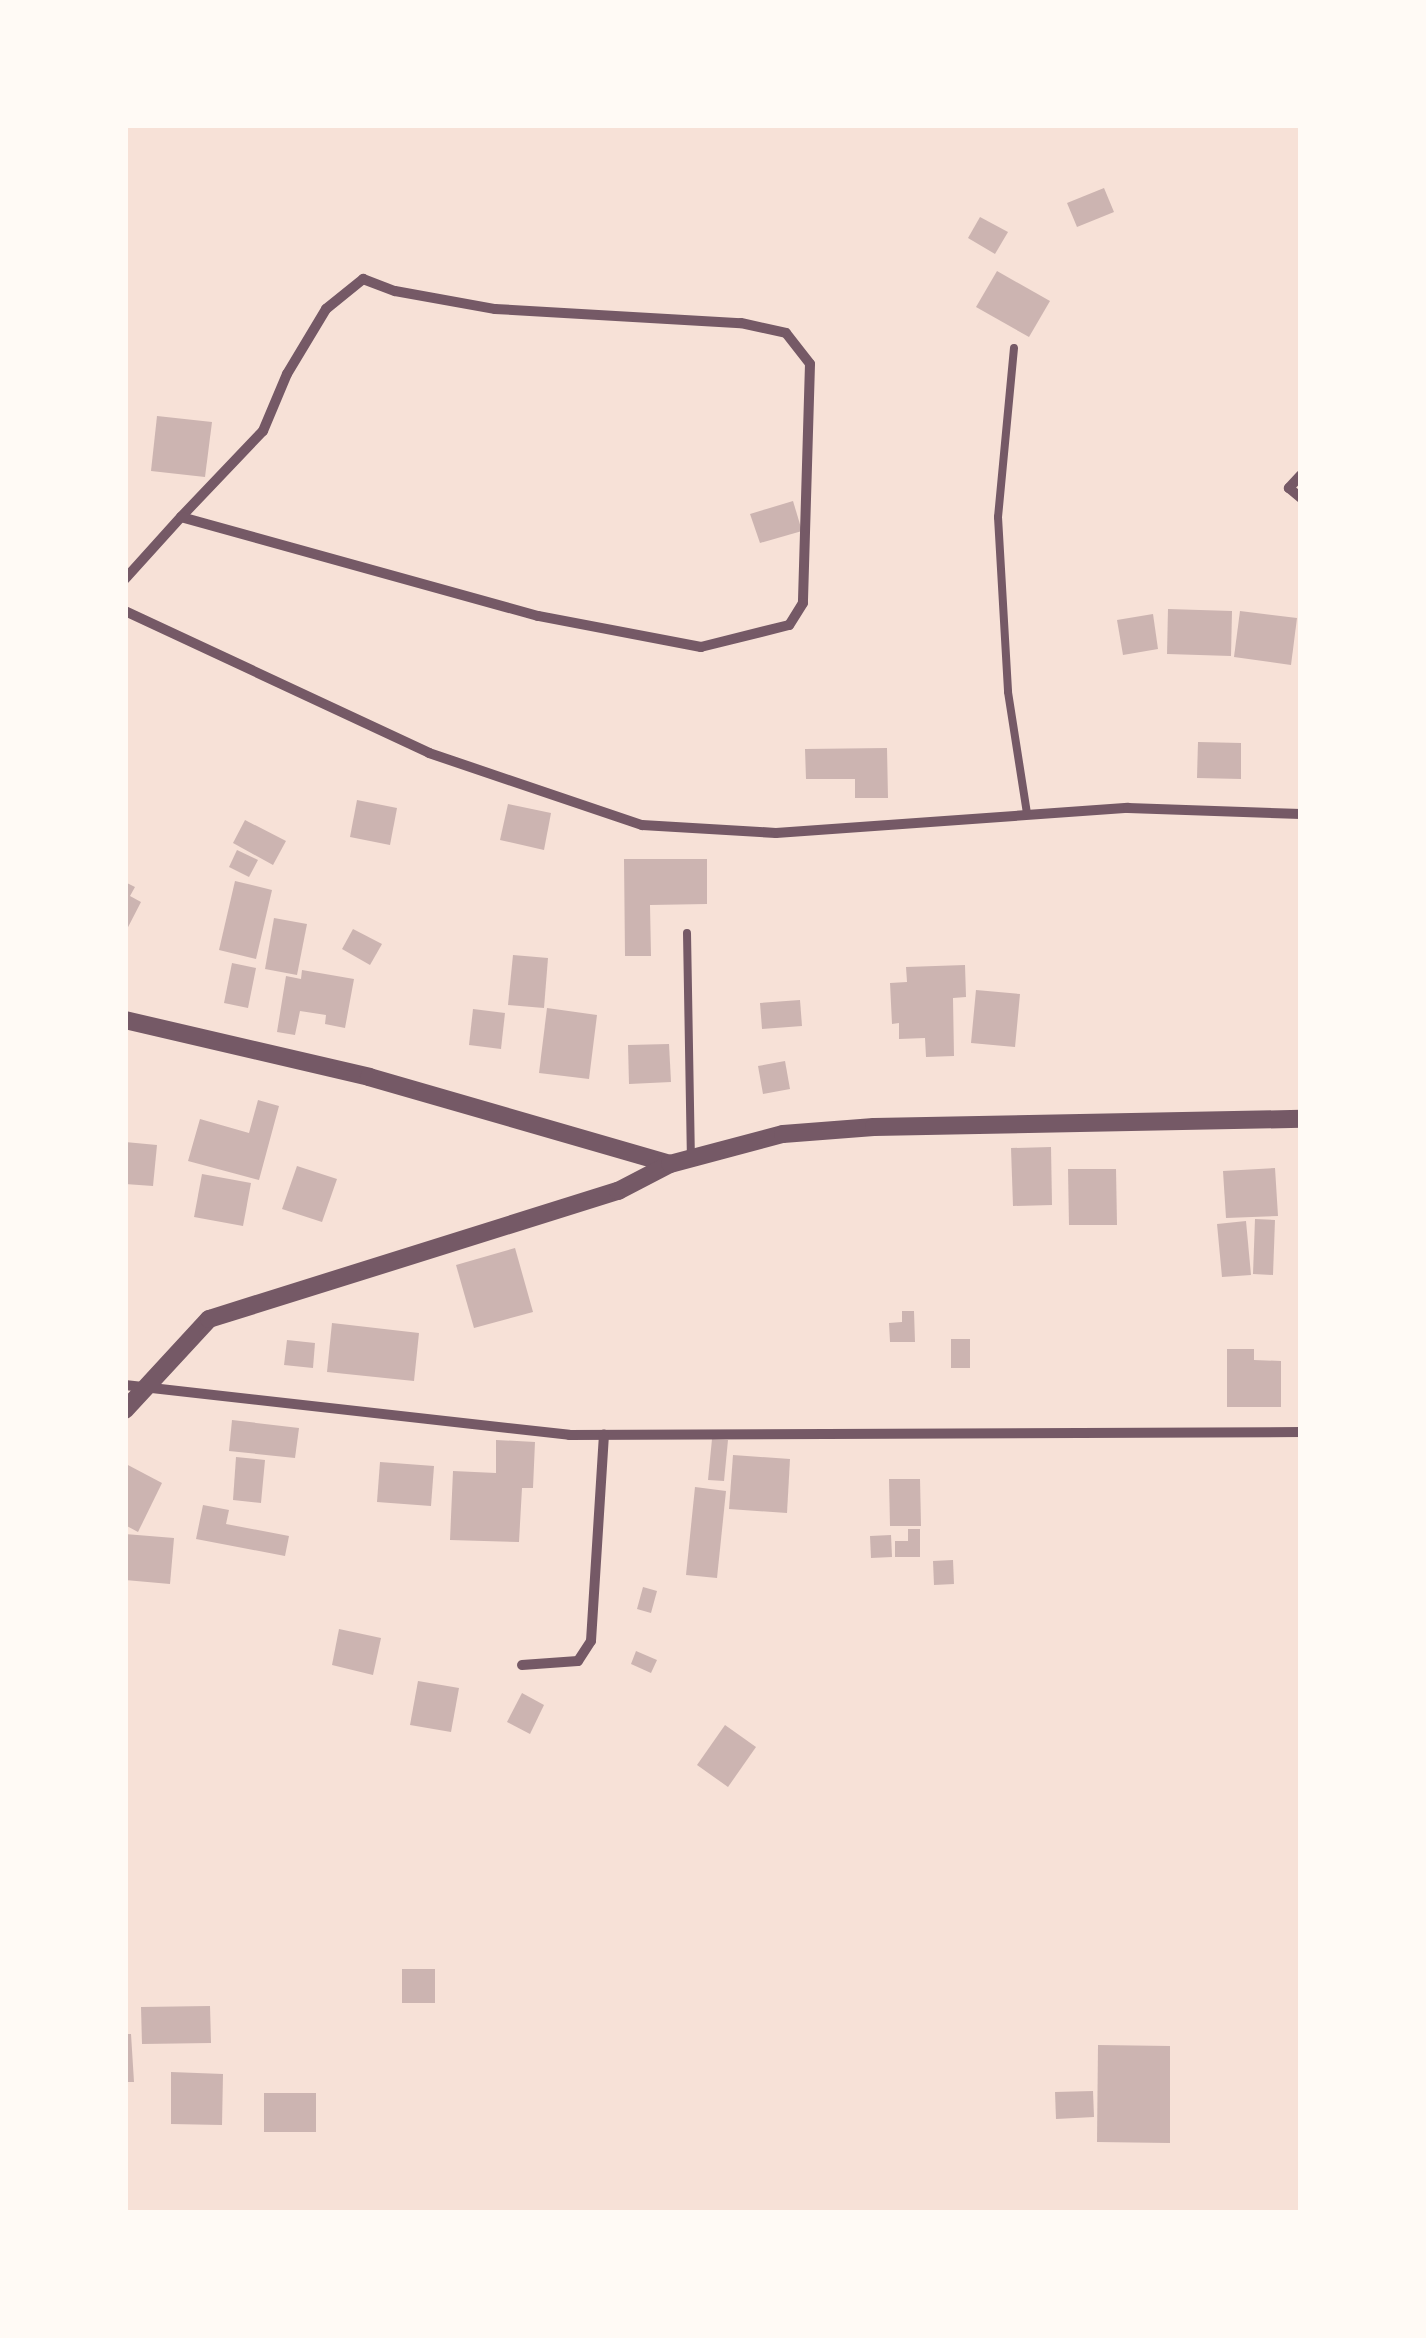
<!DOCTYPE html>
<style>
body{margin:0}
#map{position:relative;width:1426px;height:2338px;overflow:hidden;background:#f7e1d7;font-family:"Roboto Serif",serif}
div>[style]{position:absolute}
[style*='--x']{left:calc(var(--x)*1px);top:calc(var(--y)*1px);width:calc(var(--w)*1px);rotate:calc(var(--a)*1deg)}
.building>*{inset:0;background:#ccb4b1}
.service>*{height:8px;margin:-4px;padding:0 4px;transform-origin:4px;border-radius:4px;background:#755966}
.minor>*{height:10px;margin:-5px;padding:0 5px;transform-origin:5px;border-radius:5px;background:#755966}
.tertiary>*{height:18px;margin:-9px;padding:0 9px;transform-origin:9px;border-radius:9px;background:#755966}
span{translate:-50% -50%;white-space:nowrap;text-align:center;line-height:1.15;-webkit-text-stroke:9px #fffaf5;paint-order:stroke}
.frame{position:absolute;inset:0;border:128px solid #fffaf5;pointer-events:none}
</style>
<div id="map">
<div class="building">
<i style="clip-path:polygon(1104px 188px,1114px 212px,1077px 227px,1067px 203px)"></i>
<i style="clip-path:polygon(980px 217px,1008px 232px,995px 254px,968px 238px)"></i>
<i style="clip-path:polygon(997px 271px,1050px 301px,1029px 337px,976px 307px)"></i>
<i style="clip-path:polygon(157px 416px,212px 422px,205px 477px,151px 471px)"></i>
<i style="clip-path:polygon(793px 501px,802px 531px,760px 543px,750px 514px)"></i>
<i style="clip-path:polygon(1168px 609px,1232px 611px,1231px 656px,1167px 654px)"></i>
<i style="clip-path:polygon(1240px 611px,1297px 618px,1291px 665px,1234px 657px)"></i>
<i style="clip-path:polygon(1153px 614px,1158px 649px,1123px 655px,1117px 620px)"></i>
<i style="clip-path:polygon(1198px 742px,1241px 743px,1241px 779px,1197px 778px)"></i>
<i style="clip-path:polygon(887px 748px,888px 798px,855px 798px,855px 779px,806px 779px,805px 749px)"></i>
<i style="clip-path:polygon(357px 800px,397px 808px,390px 845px,350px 837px)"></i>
<i style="clip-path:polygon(508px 804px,551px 813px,544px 850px,500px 840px)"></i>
<i style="clip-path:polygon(245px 820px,286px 841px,273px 865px,233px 843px)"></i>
<i style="clip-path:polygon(237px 850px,258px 860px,249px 877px,229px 867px)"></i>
<i style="clip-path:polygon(624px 859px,707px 859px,707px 904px,650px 905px,651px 956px,625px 956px)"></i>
<i style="clip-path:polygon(235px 881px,272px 890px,256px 959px,219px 950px)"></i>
<i style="clip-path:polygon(125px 882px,135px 887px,130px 896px,141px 902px,125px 933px)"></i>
<i style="clip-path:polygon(274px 918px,307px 924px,297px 975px,265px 969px)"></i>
<i style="clip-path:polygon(353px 929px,382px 944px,370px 965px,342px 949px)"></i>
<i style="clip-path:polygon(513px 955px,548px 958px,544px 1008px,508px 1005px)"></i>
<i style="clip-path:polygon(232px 963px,256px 968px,248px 1008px,224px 1003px)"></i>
<i style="clip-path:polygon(965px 965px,966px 997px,953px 998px,954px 1056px,926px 1057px,925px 1038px,899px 1039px,899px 1023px,892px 1024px,890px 983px,907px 982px,906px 967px)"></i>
<i style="clip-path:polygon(302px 970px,354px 979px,345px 1028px,325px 1024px,326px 1015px,300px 1011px,295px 1035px,277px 1032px,286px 976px,301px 979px)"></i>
<i style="clip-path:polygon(976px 990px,1020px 994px,1015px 1047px,971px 1043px)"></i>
<i style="clip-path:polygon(800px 1000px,802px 1026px,762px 1029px,760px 1003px)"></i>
<i style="clip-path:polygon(547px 1008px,597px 1015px,589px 1079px,539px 1073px)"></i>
<i style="clip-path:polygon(473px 1009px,505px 1013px,501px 1049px,469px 1045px)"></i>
<i style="clip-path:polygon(669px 1044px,671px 1082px,629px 1084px,628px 1045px)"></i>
<i style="clip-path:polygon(785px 1061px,790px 1089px,763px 1094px,758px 1066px)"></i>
<i style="clip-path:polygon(258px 1100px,279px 1106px,259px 1180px,188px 1161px,200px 1119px,249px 1133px)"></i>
<i style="clip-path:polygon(125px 1142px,157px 1145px,153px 1186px,125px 1184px)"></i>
<i style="clip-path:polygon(1051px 1147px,1052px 1205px,1013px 1206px,1011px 1148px)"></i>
<i style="clip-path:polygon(297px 1166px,337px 1179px,322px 1222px,282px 1209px)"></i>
<i style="clip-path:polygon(1275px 1168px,1278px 1216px,1226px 1218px,1223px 1171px)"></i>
<i style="clip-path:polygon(1068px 1169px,1116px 1169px,1117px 1225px,1069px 1225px)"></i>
<i style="clip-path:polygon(202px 1174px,251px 1183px,243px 1226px,194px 1217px)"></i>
<i style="clip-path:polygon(1255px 1219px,1275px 1220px,1273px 1275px,1253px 1274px)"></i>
<i style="clip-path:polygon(1246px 1221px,1251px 1275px,1222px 1277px,1217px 1224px)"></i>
<i style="clip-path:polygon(515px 1248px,533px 1312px,474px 1328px,456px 1265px)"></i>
<i style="clip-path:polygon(902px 1311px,914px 1311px,915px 1342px,890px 1342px,889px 1323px,902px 1322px)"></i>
<i style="clip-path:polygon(332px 1323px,419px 1333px,414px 1381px,327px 1372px)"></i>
<i style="clip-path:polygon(951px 1339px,970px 1339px,970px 1368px,951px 1368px)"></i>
<i style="clip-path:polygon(287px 1340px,315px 1343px,313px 1368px,284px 1365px)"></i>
<i style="clip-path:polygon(1227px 1349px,1254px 1349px,1254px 1360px,1281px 1361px,1281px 1407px,1227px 1407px)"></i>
<i style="clip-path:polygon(232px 1420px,299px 1428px,295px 1458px,229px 1451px)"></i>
<i style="clip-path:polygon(712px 1439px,728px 1440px,724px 1481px,708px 1480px)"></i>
<i style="clip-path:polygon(496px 1440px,535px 1442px,533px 1488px,522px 1488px,519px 1542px,450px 1540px,453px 1471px,496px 1473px)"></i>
<i style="clip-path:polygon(733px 1455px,790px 1459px,787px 1513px,729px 1509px)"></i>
<i style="clip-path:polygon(236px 1457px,265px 1460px,261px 1503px,233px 1500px)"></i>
<i style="clip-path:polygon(380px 1462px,434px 1466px,431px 1506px,377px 1502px)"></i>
<i style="clip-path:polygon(126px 1464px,162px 1483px,138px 1532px,125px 1525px)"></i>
<i style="clip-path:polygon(889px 1479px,920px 1479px,921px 1526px,890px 1526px)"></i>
<i style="clip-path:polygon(695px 1487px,726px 1491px,717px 1578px,686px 1575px)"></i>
<i style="clip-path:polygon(203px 1505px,229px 1510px,226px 1524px,289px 1536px,285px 1556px,196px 1539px)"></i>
<i style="clip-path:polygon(908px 1529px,920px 1529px,920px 1557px,895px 1557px,895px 1541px,908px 1541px)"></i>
<i style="clip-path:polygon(125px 1534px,174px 1538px,170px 1584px,125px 1580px)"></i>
<i style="clip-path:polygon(891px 1535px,892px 1557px,871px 1558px,870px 1536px)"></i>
<i style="clip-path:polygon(953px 1560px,954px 1584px,934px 1585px,933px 1561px)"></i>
<i style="clip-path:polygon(643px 1587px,657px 1591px,651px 1613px,637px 1609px)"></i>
<i style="clip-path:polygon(339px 1629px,381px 1638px,373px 1675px,332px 1665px)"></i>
<i style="clip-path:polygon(636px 1651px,657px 1660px,651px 1673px,631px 1664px)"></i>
<i style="clip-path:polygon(418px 1681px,459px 1688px,451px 1732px,410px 1725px)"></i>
<i style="clip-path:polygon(522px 1693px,544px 1705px,530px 1734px,507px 1722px)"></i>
<i style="clip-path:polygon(725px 1725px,756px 1747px,728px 1787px,697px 1765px)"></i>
<i style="clip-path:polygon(402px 1969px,435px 1969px,435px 2003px,402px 2003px)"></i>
<i style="clip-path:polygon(210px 2006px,211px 2043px,142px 2044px,141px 2007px)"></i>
<i style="clip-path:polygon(125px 2034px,131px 2034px,134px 2082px,125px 2082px)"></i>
<i style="clip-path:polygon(1098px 2045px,1170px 2046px,1170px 2143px,1097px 2142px)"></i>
<i style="clip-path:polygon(171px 2072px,223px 2074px,222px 2125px,171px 2124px)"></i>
<i style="clip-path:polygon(1093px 2091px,1094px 2117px,1056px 2119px,1055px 2092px)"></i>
<i style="clip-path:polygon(264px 2093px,316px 2093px,316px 2132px,264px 2132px)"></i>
</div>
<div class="service">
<i style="--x:1014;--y:348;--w:170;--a:95.4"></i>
<i style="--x:998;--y:517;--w:175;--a:86.7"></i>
<i style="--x:1008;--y:692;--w:122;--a:81.1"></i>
<i style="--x:687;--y:933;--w:223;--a:89"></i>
</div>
<div class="minor">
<i style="--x:1301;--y:475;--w:18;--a:133"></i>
<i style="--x:1289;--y:488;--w:16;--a:40"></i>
<i style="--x:125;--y:579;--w:84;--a:-47.9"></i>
<i style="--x:181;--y:517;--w:119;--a:-46.4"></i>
<i style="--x:263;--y:431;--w:62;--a:-67.2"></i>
<i style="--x:287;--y:374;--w:76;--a:-59"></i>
<i style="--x:326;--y:309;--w:48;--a:-39"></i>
<i style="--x:363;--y:279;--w:34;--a:21"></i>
<i style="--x:395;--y:291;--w:102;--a:10.2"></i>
<i style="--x:495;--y:309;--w:246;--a:3.3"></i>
<i style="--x:741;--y:323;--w:46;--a:12.5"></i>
<i style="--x:786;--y:333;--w:39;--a:52"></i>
<i style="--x:810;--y:364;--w:239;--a:91.7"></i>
<i style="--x:803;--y:603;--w:26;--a:122"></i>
<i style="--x:789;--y:625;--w:91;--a:166"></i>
<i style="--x:701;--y:647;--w:166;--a:-169.2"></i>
<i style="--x:538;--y:616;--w:370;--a:-164.5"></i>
<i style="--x:125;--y:611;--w:336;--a:25"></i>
<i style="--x:429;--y:753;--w:225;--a:18.7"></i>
<i style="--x:642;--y:825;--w:134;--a:3.4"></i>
<i style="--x:776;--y:833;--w:353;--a:-4.1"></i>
<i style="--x:1128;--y:808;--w:173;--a:2"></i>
<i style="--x:125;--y:1385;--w:447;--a:6.4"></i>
<i style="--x:569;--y:1435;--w:732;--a:-0.23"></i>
<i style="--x:522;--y:1665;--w:56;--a:-4.1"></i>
<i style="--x:578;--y:1661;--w:24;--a:-57"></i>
<i style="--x:591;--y:1641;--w:207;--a:-86.4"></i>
</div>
<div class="tertiary">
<i style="--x:125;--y:1020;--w:251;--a:13.1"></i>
<i style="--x:369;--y:1077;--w:313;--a:16.1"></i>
<i style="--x:125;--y:1410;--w:124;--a:-47.3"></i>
<i style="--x:209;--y:1319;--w:429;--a:-17.4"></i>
<i style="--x:618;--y:1191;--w:59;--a:-27.4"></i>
<i style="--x:670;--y:1164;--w:117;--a:-14.9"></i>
<i style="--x:783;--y:1134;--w:91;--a:-4.4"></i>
<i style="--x:874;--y:1127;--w:427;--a:-1.1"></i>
</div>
<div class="frame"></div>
</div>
